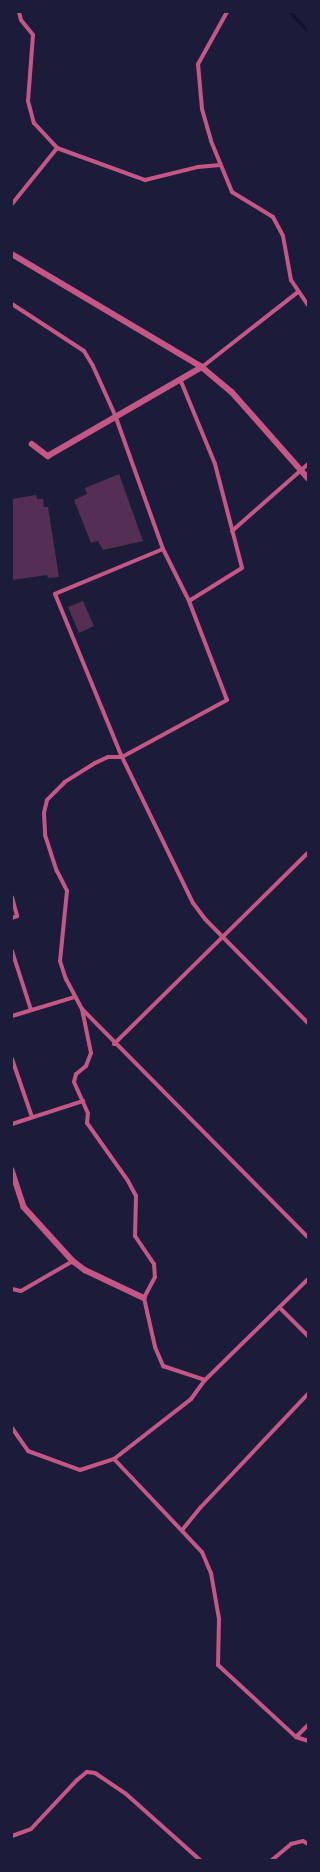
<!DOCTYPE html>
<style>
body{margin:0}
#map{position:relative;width:320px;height:1872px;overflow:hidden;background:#1b1b3a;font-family:"PT Serif",serif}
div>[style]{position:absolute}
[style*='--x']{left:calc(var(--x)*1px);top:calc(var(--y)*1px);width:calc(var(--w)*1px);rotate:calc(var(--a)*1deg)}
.stream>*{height:3px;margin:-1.5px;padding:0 1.5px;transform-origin:1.5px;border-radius:1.5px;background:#12122b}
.building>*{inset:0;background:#542f53}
.minor>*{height:4px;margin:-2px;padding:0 2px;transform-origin:2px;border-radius:2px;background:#c65784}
.tertiary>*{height:5.5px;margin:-2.75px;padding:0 2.75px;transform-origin:2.75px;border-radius:2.75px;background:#c65784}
span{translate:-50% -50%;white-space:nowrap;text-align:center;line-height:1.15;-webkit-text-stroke:4px #1b1b3a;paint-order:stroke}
.frame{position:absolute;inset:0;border:13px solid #1b1b3a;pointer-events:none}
</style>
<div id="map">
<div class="stream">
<i style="--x:290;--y:12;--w:26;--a:47"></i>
</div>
<div class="building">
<i style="clip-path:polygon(119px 474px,143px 541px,103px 550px,98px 541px,91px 543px,74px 500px,87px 494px,85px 488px)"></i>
<i style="clip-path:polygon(36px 495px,37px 499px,43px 499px,44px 507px,48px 507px,59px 577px,48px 578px,47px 575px,12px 580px,12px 499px)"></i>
<i style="clip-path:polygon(83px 601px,94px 626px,79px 633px,68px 607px)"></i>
</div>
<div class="minor">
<i style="--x:19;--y:12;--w:8;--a:76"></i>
<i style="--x:21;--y:20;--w:19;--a:51"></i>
<i style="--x:33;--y:35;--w:66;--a:94.3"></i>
<i style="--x:28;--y:101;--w:23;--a:75"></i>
<i style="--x:34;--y:123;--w:34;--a:47"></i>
<i style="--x:57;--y:148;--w:94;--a:20"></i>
<i style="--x:145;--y:180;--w:55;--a:-13.8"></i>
<i style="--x:198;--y:167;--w:22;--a:-5"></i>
<i style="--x:227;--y:12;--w:60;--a:119.1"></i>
<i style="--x:198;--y:64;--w:45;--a:84.9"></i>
<i style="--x:202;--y:109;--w:33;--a:74"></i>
<i style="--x:211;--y:141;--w:55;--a:67.6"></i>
<i style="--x:232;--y:192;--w:48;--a:31.4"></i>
<i style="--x:273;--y:217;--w:21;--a:62"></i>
<i style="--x:283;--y:236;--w:45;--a:79.7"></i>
<i style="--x:291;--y:280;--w:30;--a:56"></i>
<i style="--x:12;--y:204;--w:72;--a:-51.2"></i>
<i style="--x:12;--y:304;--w:86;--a:33.1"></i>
<i style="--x:84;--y:351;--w:17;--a:59"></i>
<i style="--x:93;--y:366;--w:54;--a:65.8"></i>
<i style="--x:115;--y:415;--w:142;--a:70.3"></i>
<i style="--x:163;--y:549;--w:58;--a:63.4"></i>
<i style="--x:189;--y:601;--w:106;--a:69"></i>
<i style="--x:227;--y:700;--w:119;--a:151.5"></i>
<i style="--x:122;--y:757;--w:162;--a:64.1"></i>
<i style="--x:193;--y:903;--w:20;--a:53"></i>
<i style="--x:205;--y:919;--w:146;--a:45.3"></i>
<i style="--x:202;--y:367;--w:122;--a:-38"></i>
<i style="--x:180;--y:379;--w:92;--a:67.6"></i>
<i style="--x:215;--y:464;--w:107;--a:75.4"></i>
<i style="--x:242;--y:568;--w:62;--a:148.1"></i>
<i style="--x:232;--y:531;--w:101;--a:-41.4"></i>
<i style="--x:163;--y:549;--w:117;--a:157.4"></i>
<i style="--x:55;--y:594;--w:176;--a:67.7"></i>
<i style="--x:122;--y:757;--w:14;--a:180"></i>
<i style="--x:108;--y:757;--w:14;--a:155"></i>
<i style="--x:95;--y:763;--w:36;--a:148"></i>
<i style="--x:65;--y:782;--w:25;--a:135"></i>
<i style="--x:47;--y:800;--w:13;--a:103"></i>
<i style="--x:44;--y:813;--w:22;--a:87"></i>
<i style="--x:45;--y:835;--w:38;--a:72"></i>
<i style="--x:57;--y:871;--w:22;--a:63"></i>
<i style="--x:67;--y:891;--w:70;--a:95.7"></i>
<i style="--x:60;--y:961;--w:19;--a:72"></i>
<i style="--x:66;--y:979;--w:34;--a:62"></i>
<i style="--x:82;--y:1009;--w:321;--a:45.3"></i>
<i style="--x:12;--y:897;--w:20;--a:75"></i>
<i style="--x:17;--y:916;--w:5;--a:158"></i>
<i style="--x:12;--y:951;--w:62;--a:72.1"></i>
<i style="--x:82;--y:1009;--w:45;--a:78.4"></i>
<i style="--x:91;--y:1053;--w:14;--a:111"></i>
<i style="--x:86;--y:1066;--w:13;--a:141"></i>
<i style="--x:76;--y:1074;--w:8;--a:104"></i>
<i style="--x:74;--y:1082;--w:34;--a:66"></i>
<i style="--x:88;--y:1113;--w:10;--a:96"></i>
<i style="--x:87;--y:1123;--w:71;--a:54.7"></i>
<i style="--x:128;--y:1181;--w:17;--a:62"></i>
<i style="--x:136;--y:1196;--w:40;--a:91.4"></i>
<i style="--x:135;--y:1236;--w:34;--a:56"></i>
<i style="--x:154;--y:1264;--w:13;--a:86"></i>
<i style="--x:155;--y:1277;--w:24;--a:118"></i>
<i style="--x:144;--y:1298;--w:50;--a:77.3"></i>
<i style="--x:155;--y:1347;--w:21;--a:67"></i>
<i style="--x:163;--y:1366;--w:44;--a:18.4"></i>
<i style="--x:12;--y:1016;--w:66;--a:-16.8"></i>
<i style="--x:114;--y:1044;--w:272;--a:-44.6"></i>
<i style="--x:12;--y:1059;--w:61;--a:71"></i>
<i style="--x:12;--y:1124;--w:75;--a:-17.9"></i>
<i style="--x:12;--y:1289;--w:9;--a:13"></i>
<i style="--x:21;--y:1291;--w:60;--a:-30"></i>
<i style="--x:280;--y:1308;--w:40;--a:45"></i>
<i style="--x:12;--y:1428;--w:28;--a:55"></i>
<i style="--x:28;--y:1451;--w:55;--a:20.1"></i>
<i style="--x:80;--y:1470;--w:36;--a:-18"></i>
<i style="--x:114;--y:1459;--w:98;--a:-37.9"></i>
<i style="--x:191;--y:1399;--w:24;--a:-54"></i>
<i style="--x:205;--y:1380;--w:144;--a:-44.4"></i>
<i style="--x:114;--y:1459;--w:128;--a:46.6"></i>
<i style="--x:202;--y:1552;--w:23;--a:67"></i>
<i style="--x:211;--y:1573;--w:47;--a:80.1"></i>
<i style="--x:219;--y:1619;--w:46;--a:91.2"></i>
<i style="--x:218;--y:1665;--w:106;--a:42.7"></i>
<i style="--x:296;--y:1737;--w:13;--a:18"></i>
<i style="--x:183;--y:1529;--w:28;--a:-51"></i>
<i style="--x:201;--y:1507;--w:156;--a:-46.6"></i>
<i style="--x:296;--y:1737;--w:17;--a:-45"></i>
<i style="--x:12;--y:1836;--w:20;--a:-20"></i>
<i style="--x:31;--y:1829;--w:67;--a:-46.8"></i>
<i style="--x:77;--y:1780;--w:13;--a:-39"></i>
<i style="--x:87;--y:1772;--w:8;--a:7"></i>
<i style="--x:95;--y:1773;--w:36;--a:34"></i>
<i style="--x:125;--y:1793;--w:101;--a:41.8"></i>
<i style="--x:272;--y:1860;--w:25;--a:-40"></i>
<i style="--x:291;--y:1844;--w:12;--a:-14"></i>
<i style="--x:303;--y:1841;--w:6;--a:31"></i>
</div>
<div class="tertiary">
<i style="--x:12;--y:254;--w:221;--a:30.7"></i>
<i style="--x:202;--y:367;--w:39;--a:40"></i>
<i style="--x:232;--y:392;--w:115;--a:48.5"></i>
<i style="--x:32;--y:444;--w:20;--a:37"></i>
<i style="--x:48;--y:456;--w:178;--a:-30"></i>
<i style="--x:12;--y:1170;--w:39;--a:72"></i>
<i style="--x:24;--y:1207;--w:73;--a:47.8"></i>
<i style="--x:73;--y:1261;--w:15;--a:37"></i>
<i style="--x:85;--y:1270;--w:65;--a:25.4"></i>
</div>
<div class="frame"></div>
</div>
